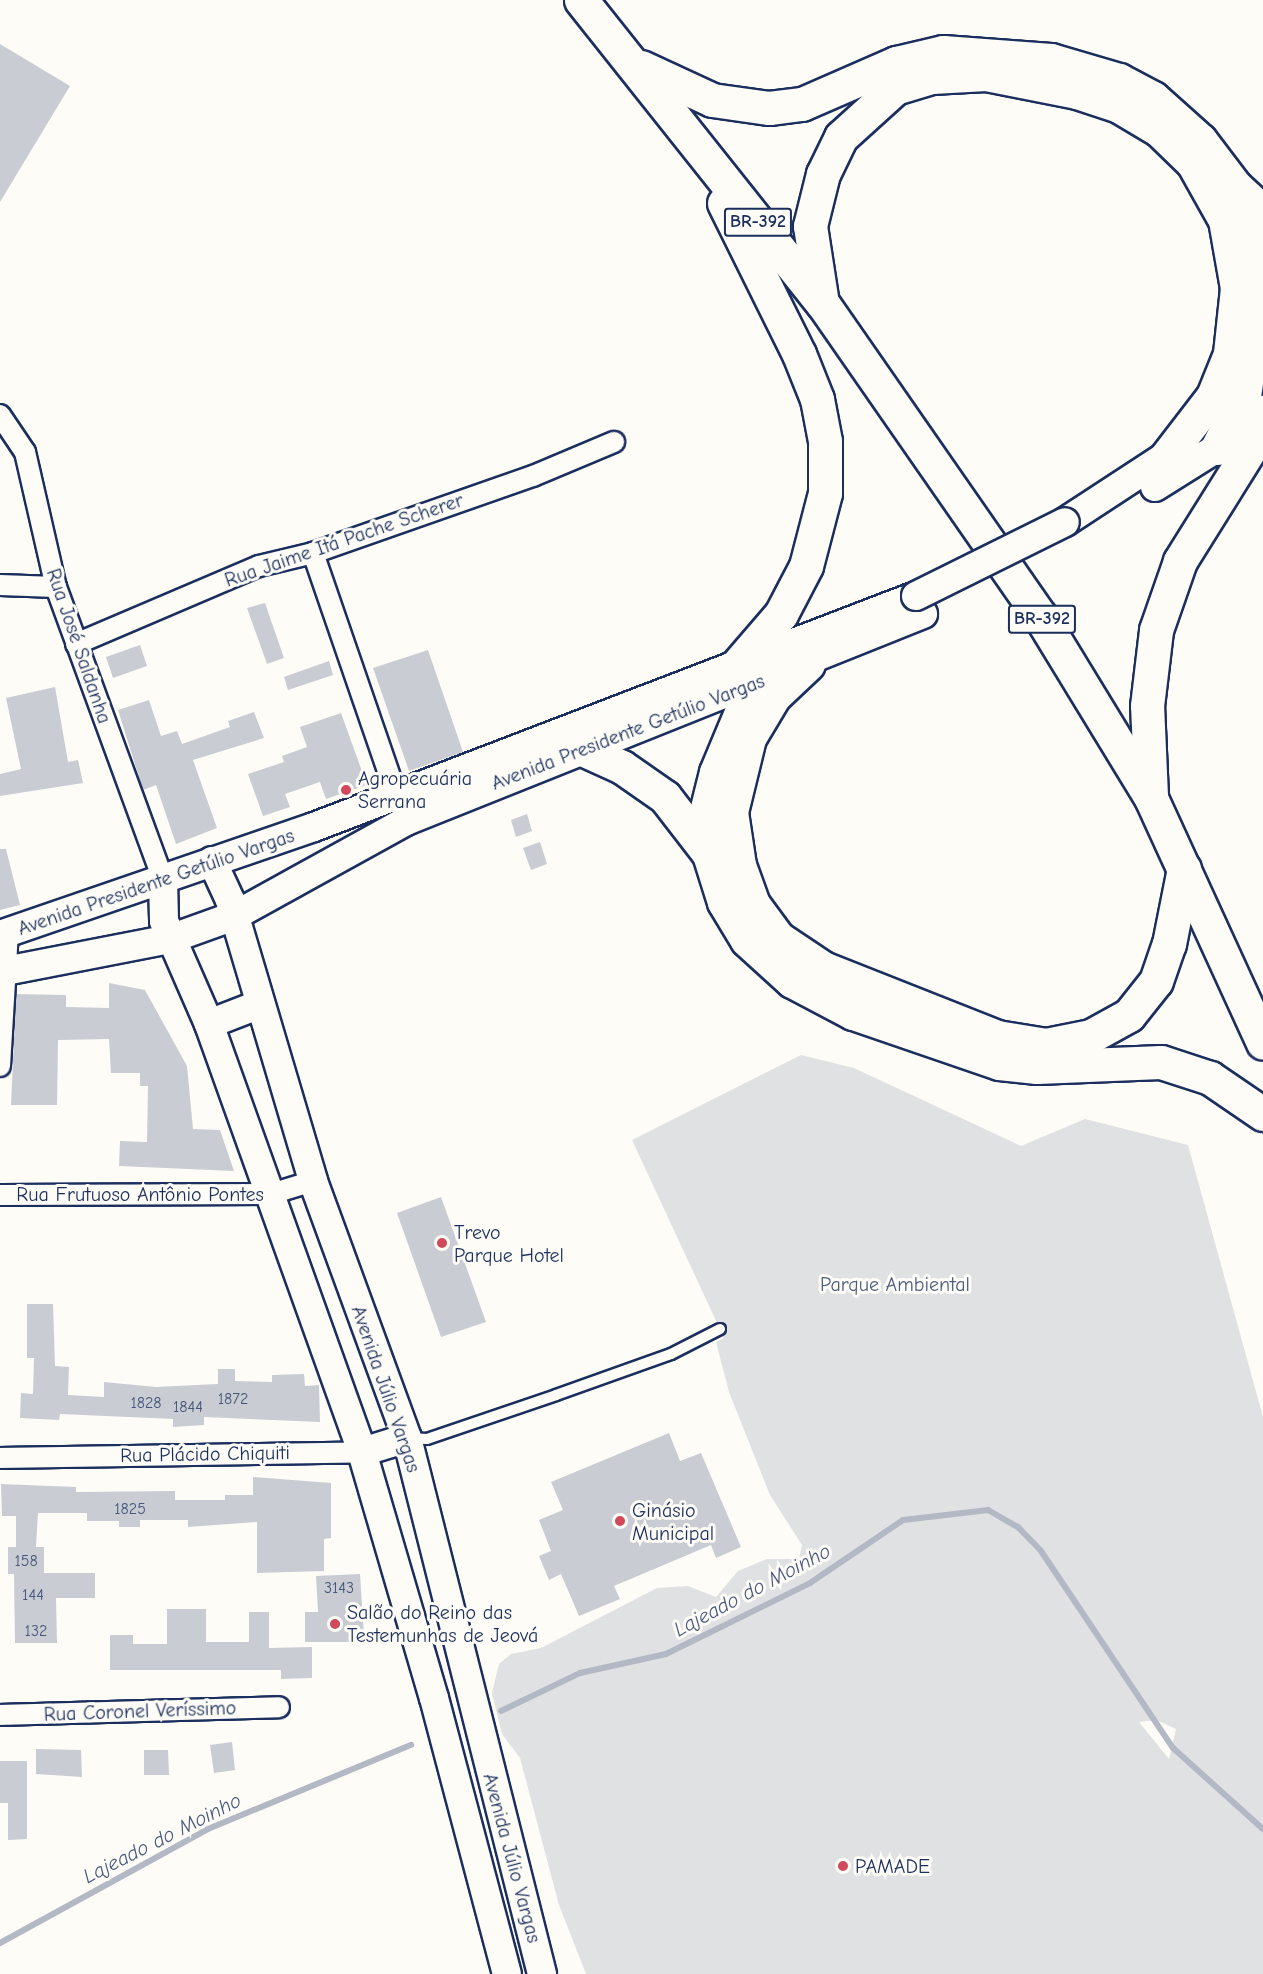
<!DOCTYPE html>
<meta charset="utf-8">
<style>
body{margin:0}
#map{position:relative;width:1263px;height:1974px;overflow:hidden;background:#fdfcf7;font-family:"Comic Neue",sans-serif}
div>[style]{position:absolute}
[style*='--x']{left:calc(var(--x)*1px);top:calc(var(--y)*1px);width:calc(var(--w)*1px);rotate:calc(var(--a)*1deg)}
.green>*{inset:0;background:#e0e1e3}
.stream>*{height:6px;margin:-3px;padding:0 3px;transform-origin:3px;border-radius:3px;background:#b3b8c5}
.building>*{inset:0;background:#c9ccd3}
.roads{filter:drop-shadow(2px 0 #1b2f5e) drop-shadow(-2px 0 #1b2f5e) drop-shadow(0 2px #1b2f5e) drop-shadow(0 -2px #1b2f5e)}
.lane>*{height:10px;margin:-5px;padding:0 5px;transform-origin:5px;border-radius:5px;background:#fdfcf7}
.street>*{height:20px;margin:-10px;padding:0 10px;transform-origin:10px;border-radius:10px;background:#fdfcf7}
.secondary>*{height:28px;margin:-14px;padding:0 14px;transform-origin:14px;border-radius:14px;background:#fdfcf7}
.highway>*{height:33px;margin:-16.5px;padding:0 16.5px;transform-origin:16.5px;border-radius:16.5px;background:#fdfcf7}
.bridges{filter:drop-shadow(2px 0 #1b2f5e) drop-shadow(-2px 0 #1b2f5e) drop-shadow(0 2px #1b2f5e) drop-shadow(0 -2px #1b2f5e)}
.secondary-bridge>*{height:28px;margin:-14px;padding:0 14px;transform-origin:14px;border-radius:14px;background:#fdfcf7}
.dots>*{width:16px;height:16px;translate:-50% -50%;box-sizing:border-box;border:3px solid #fdfcf7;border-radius:50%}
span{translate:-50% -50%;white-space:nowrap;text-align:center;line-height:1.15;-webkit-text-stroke:6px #fdfcf7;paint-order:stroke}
.number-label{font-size:16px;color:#46567b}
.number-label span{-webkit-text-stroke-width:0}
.shield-label span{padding:2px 4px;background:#fdfcf7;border:2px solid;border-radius:4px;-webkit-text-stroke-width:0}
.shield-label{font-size:18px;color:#1b2f5e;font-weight:700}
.street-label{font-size:20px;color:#1b2f5e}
.poi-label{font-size:20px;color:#1b2f5e}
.left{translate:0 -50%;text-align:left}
.park-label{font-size:20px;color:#4c5c7f}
.water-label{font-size:21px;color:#49587d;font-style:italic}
</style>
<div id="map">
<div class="green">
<i style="clip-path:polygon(evenodd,801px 1055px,854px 1068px,1021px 1146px,1085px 1119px,1188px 1145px,1263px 1417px,1263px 1974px,586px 1974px,559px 1905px,520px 1758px,502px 1734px,492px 1693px,499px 1664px,511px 1654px,541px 1648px,657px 1588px,688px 1586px,716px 1597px,738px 1571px,767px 1559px,799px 1559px,802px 1545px,770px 1495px,729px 1392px,716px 1342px,724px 1338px,632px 1140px,801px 1055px,1156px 1720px,1176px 1729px,1169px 1759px,1139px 1722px,1156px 1720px)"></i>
</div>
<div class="stream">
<i style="--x:501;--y:1711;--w:88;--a:-25.7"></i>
<i style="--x:580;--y:1673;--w:88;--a:-12.5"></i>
<i style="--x:666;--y:1654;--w:161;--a:-26.2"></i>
<i style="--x:810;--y:1583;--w:112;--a:-34.1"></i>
<i style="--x:903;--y:1520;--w:86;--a:-6.7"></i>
<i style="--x:988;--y:1510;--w:34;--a:30"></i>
<i style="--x:1018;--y:1527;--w:33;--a:46"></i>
<i style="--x:1041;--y:1551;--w:237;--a:56.2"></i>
<i style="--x:1173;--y:1748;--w:121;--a:42"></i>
<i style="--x:0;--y:1943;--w:237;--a:-28.7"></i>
<i style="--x:208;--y:1829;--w:220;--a:-22.5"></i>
</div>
<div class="building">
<i style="clip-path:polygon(0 44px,70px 86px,0 202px)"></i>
<i style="clip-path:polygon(265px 603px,284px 658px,267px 664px,247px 608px)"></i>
<i style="clip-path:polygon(140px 645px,147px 666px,113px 678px,106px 657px)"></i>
<i style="clip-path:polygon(428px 650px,463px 752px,409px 771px,373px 668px)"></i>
<i style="clip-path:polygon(329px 661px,333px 675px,288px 690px,284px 677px)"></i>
<i style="clip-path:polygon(55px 687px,68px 762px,78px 760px,83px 783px,0 796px,0 774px,21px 769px,6px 698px)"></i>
<i style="clip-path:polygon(149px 700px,161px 736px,177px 731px,182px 744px,230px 727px,228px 721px,254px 712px,264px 738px,193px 760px,217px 828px,176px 844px,156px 785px,143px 790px,118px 710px)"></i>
<i style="clip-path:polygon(341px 713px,367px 785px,326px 799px,320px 782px,285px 794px,290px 807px,263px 816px,248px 774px,284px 762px,282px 756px,307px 747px,300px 727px)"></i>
<i style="clip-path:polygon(527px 814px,532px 831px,516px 837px,511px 820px)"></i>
<i style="clip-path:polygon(540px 842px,547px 864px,531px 870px,523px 848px)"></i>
<i style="clip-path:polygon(0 849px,6px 849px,20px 905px,0 910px)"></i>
<i style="clip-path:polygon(109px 983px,145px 990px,187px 1066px,193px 1129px,220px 1130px,234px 1171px,119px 1166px,120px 1141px,147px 1142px,148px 1086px,140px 1086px,140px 1073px,111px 1073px,109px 1039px,58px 1040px,57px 1105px,11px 1105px,16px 994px,66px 995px,66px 1007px,109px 1008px)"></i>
<i style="clip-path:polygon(441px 1197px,486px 1322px,441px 1337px,397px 1213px)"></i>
<i style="clip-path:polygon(27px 1304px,53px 1304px,55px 1366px,69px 1367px,68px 1395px,104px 1397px,104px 1382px,156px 1387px,218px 1384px,218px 1369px,235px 1369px,235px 1381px,272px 1382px,272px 1375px,304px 1374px,305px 1386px,319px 1385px,320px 1422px,204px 1417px,204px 1425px,173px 1427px,173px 1419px,60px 1414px,59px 1420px,20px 1418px,21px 1393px,33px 1394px,34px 1358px,27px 1358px)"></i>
<i style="clip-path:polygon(669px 1433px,680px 1461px,701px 1453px,741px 1547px,716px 1558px,711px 1545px,614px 1586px,620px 1599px,579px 1616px,561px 1574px,549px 1580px,539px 1556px,551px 1551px,539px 1520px,563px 1510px,551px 1482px)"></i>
<i style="clip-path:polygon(253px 1477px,331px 1483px,331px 1538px,324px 1539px,324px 1571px,257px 1573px,257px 1522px,188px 1527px,188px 1520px,140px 1520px,140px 1527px,119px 1527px,119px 1521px,87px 1521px,87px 1513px,38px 1513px,36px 1547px,44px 1547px,44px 1573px,95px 1573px,95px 1598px,56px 1598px,57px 1643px,15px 1643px,14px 1574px,8px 1574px,8px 1547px,16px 1547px,16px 1516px,2px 1516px,1px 1484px,76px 1487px,76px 1492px,175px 1491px,175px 1500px,225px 1500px,225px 1495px,253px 1495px)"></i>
<i style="clip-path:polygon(360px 1574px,364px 1635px,351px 1635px,351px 1642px,305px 1642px,305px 1612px,318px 1612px,316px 1576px)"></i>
<i style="clip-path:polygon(167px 1609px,206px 1609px,206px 1642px,249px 1642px,249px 1612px,269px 1612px,269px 1648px,312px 1647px,312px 1678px,281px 1679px,281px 1670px,110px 1670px,110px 1635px,133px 1635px,133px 1644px,167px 1644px)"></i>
<i style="clip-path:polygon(232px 1742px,235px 1770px,214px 1773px,210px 1745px)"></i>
<i style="clip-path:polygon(36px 1749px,81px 1750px,82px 1777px,36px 1774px)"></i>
<i style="clip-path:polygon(144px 1750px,168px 1750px,169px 1775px,144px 1775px)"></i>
<i style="clip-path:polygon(0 1761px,27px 1761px,27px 1839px,8px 1840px,8px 1803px,0 1803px)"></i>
</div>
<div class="roads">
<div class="lane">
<i style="--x:410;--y:1438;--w:17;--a:3"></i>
<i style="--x:427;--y:1439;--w:136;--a:-18.8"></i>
<i style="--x:556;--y:1395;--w:122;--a:-19.6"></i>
<i style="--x:671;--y:1354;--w:55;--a:-27"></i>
</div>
<div class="street">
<i style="--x:0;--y:415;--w:45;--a:56"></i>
<i style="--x:25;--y:452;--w:139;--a:77.1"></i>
<i style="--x:56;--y:587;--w:311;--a:69.9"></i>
<i style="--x:313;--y:553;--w:267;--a:71"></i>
<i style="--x:0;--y:585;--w:56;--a:2"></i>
<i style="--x:76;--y:644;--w:199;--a:-23.1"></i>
<i style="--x:259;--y:566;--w:56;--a:-13.5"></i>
<i style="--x:313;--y:553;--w:233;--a:-19.3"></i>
<i style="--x:533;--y:476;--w:88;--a:-22.8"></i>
<i style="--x:0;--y:1066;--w:133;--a:-86.6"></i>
<i style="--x:0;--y:1195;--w:271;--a:-0.2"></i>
<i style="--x:271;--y:1194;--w:44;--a:-17.2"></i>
<i style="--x:0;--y:1458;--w:362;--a:-0.9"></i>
<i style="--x:0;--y:1715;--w:279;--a:-1.6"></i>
</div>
<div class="secondary">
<i style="--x:1155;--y:487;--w:73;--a:-32.2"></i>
<i style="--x:1217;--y:448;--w:60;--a:-39.6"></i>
<i style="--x:1065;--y:522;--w:139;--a:-33.2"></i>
<i style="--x:212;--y:861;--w:43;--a:65.2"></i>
<i style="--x:230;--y:900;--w:293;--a:73.5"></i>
<i style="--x:313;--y:1181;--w:274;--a:69.9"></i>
<i style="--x:407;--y:1438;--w:553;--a:75.86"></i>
<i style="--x:163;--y:879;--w:42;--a:88.6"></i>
<i style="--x:164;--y:921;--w:112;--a:66.4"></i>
<i style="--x:209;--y:1024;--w:455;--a:70.3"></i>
<i style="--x:362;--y:1452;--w:256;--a:73.7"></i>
<i style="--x:434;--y:1698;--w:285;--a:75.2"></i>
<i style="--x:0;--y:935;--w:332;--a:-19"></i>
<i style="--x:314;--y:827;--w:645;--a:-20.99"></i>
<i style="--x:0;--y:972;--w:173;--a:-11"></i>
<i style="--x:170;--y:939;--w:68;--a:-19.8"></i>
<i style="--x:234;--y:916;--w:196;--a:-28.9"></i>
<i style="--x:406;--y:821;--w:557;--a:-21.82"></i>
<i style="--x:209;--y:1024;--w:53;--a:-21.2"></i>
<i style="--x:362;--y:1452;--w:47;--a:-17.3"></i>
</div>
<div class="highway">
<i style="--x:581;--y:0;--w:389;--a:51.5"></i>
<i style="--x:823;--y:304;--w:380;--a:55.2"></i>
<i style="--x:1040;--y:616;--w:213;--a:58.6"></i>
<i style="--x:1151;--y:798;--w:269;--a:65.4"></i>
<i style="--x:641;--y:67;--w:78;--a:24.9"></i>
<i style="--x:712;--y:100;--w:58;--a:8"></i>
<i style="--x:769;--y:108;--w:33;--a:-7"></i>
<i style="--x:802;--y:104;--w:103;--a:-23.6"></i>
<i style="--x:896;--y:63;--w:48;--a:-13.2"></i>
<i style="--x:943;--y:52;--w:108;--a:4.2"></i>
<i style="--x:1051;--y:60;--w:71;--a:16.4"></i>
<i style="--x:1119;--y:80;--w:38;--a:28"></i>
<i style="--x:1153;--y:98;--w:63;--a:41.8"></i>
<i style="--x:1200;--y:140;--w:58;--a:52.7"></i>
<i style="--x:1235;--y:186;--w:38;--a:43"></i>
<i style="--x:724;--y:203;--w:169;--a:63.6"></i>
<i style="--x:799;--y:354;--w:48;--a:68.2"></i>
<i style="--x:817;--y:399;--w:43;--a:79.2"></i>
<i style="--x:825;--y:441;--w:52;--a:90"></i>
<i style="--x:825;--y:493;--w:75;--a:104.6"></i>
<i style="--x:806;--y:566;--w:54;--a:117.5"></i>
<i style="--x:781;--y:614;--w:66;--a:130.7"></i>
<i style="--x:821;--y:297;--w:72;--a:-98.8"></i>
<i style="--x:810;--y:226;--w:54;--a:-76"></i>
<i style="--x:823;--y:174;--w:41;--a:-64.1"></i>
<i style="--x:841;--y:137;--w:73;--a:-42.2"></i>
<i style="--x:895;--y:88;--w:39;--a:-17"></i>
<i style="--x:932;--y:77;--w:54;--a:-3.2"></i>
<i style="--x:986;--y:74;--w:93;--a:11.2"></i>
<i style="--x:1077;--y:92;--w:44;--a:18.4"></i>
<i style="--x:1119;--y:106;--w:47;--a:31"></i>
<i style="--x:1159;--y:130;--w:47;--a:44.1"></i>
<i style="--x:1193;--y:163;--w:65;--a:60.7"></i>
<i style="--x:1225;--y:220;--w:69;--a:80"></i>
<i style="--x:1237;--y:288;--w:66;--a:96.1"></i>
<i style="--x:1230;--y:354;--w:45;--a:112"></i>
<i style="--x:1213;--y:396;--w:82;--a:127.6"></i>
<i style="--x:1217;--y:448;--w:59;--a:-62.6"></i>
<i style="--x:1244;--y:396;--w:94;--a:-81.4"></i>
<i style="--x:1258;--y:303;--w:36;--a:-88"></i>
<i style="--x:1259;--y:267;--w:80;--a:-105.9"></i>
<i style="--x:808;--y:664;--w:47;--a:136.7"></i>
<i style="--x:774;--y:696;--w:49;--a:120.8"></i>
<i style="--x:749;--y:738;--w:76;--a:103.7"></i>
<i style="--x:731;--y:812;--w:54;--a:81.4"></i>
<i style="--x:739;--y:865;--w:41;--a:70.3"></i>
<i style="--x:753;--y:904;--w:42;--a:53.7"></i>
<i style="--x:778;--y:938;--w:54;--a:33.7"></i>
<i style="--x:823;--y:968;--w:187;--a:21.6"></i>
<i style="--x:997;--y:1037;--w:50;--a:9.3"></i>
<i style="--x:1046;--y:1045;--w:46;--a:-11.3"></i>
<i style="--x:1091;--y:1036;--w:43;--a:-28.9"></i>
<i style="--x:1129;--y:1015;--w:43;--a:-51.5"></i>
<i style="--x:1156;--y:981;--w:39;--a:-71"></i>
<i style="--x:1169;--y:944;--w:77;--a:-78.8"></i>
<i style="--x:580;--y:748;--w:46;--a:24.3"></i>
<i style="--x:622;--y:767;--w:52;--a:34.9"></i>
<i style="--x:665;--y:797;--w:72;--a:52.3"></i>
<i style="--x:709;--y:854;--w:50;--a:72.6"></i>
<i style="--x:724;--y:902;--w:44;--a:58.8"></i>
<i style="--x:747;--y:940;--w:61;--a:42.3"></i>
<i style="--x:792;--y:981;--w:69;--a:27.7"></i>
<i style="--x:853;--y:1013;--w:154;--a:18.9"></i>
<i style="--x:999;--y:1063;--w:38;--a:6"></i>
<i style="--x:1037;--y:1067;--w:124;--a:-2.3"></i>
<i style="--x:1161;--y:1062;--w:52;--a:18.1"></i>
<i style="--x:1210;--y:1078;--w:64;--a:34.2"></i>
<i style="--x:1151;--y:796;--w:90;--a:-92.5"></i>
<i style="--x:1147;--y:706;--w:77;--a:-83.2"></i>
<i style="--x:1156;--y:630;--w:73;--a:-70.8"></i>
<i style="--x:1180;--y:561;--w:157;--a:-58"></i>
<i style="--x:709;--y:854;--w:42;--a:-94.1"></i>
<i style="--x:706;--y:812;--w:41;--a:-76"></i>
<i style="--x:716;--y:772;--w:99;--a:-67.3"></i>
<i style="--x:754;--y:681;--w:40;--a:-51"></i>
</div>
</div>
<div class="bridges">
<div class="secondary-bridge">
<i style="--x:916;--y:596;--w:166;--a:-26.4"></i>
</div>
</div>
<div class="dots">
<i style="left:346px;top:790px;background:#d1495b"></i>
<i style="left:442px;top:1243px;background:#d1495b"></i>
<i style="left:620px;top:1521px;background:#d1495b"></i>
<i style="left:335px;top:1624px;background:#d1495b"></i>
<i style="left:843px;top:1866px;background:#d1495b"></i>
</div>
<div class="number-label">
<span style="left:233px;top:1399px">1872</span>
<span style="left:146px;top:1403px">1828</span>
<span style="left:188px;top:1407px">1844</span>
<span style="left:130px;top:1509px">1825</span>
<span style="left:26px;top:1561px">158</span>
<span style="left:339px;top:1588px">3143</span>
<span style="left:33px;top:1595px">144</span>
<span style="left:36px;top:1631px">132</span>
</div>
<div class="shield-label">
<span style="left:758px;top:222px">BR-392</span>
<span style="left:1042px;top:619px">BR-392</span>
</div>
<div class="street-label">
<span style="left:344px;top:540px;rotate:-19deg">Rua Jaime Itá Pache Scherer</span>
<span style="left:79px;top:646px;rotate:71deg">Rua José Saldanha</span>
<span style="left:628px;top:732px;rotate:-21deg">Avenida Presidente Getúlio Vargas</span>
<span style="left:156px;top:882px;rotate:-19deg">Avenida Presidente Getúlio Vargas</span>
<span style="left:140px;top:1194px">Rua Frutuoso Antônio Pontes</span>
<span style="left:386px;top:1389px;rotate:71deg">Avenida Júlio Vargas</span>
<span style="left:205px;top:1454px;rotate:-1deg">Rua Plácido Chiquiti</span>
<span style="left:140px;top:1711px;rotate:-2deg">Rua Coronel Veríssimo</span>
<span style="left:512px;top:1858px;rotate:75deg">Avenida Júlio Vargas</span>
</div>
<div class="poi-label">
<span class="left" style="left:358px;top:790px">Agropecuária<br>Serrana</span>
<span class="left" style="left:454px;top:1244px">Trevo<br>Parque Hotel</span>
<span class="left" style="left:632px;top:1522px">Ginásio<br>Municipal</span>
<span class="left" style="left:347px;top:1624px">Salão do Reino das<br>Testemunhas de Jeová</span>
<span class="left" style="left:855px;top:1866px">PAMADE</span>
</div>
<div class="park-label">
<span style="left:895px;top:1284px">Parque Ambiental</span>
</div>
<div class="water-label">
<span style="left:752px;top:1590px;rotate:-28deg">Lajeado do Moinho</span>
<span style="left:162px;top:1838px;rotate:-27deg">Lajeado do Moinho</span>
</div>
</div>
